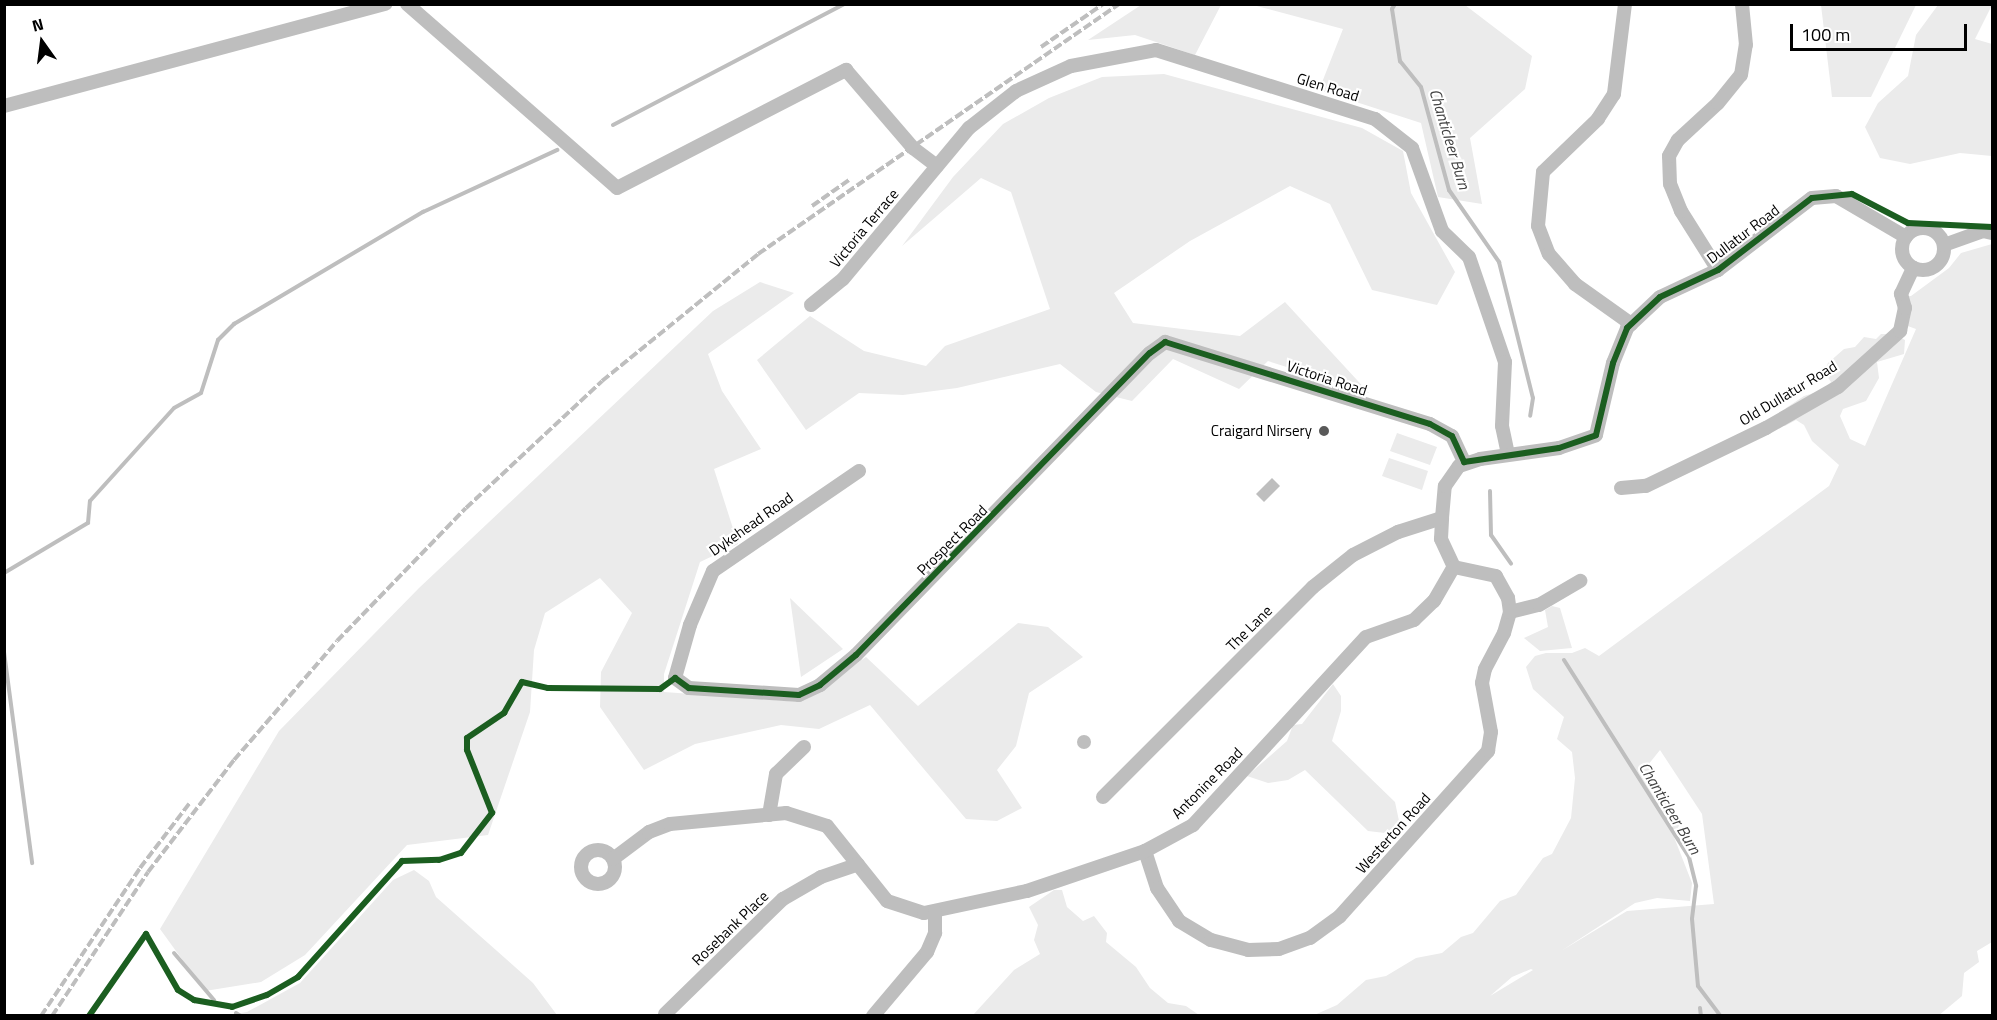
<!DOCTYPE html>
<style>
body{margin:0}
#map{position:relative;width:1997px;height:1020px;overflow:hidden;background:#fff;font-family:"Titillium Web",sans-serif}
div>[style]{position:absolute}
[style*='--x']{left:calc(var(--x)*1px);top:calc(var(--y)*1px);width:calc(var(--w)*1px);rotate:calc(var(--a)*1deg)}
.green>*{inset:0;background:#ebebeb}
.water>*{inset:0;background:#bebebe}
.round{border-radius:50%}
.stream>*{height:4px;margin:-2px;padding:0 2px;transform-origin:2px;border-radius:2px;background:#bebebe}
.minor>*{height:14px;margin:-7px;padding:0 7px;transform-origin:7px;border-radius:7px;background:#bebebe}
.minor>.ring{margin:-7px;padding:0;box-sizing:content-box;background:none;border:14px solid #bebebe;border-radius:50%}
.rail>*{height:4px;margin-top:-2px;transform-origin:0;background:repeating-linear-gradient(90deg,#bebebe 0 9px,transparent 0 12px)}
.cycleway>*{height:6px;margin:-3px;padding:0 3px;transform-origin:3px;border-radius:3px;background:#1b5e20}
.dots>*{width:16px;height:16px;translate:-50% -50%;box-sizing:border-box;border:3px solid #fff;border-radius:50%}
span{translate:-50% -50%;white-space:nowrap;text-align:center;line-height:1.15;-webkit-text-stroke:4.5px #fff;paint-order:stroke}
.street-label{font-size:15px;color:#000}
.poi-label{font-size:15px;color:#000}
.right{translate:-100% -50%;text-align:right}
.water-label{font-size:16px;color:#434343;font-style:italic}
.frame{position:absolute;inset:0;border:6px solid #000;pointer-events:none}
.north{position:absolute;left:12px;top:12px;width:60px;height:60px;-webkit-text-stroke:4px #fff;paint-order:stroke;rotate:346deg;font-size:16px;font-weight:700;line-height:24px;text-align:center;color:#000}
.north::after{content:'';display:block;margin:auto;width:21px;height:27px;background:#000;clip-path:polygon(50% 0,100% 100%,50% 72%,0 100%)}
.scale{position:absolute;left:1790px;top:24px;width:177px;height:27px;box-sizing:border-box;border:3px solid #000;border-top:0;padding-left:8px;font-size:18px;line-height:21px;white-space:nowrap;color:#000;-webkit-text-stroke:4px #fff;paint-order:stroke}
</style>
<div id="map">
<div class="green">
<i style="clip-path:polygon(1141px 5px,1141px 4px,1221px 5px,1195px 55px,1135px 35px,1088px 40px)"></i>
<i style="clip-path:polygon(1253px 5px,1465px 5px,1532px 56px,1525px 89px,1470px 138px,1482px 204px,1438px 197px,1421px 123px,1319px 90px,1343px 29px)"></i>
<i style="clip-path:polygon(1821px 5px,1916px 5px,1871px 97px,1832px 97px)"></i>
<i style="clip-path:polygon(1938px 5px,1992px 5px,1975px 39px,1992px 44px,1992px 156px,1960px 153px,1910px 164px,1880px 158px,1865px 127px,1878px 103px,1908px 76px,1916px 35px)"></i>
<i style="clip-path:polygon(1164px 74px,1362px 128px,1403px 151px,1411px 193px,1455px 272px,1437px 305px,1372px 290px,1330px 204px,1290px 186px,1190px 241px,1114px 293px,1133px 323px,1240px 336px,1285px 302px,1369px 393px,1268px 361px,1239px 389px,1173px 359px,1132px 401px,1096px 392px,1060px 364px,957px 388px,903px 395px,859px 393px,806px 430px,757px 360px,810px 316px,864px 351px,926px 366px,945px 346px,1050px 309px,1011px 192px,981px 178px,902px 246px,953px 177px,1003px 124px,1049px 98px,1102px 77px)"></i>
<i style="clip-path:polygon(evenodd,1992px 244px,1992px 942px,1977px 951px,1979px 962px,1964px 973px,1962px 996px,1938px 1016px,1312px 1016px,1337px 1005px,1366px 980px,1386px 976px,1416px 958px,1442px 953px,1461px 937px,1473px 933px,1500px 901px,1516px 895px,1543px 858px,1552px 854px,1571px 818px,1575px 778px,1572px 752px,1557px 739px,1564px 717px,1533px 689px,1526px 667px,1535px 656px,1546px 653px,1572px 653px,1585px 648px,1599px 656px,1829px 486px,1839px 465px,1812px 441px,1804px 425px,1796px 420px,1785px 426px,1780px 423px,1786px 408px,1804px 396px,1824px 390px,1831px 382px,1824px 372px,1828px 363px,1844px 349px,1855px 347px,1864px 337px,1876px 339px,1881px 334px,1894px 334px,1905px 340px,1904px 354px,1877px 362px,1879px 378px,1866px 401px,1843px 409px,1840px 416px,1850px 439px,1865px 446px,1916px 329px,1905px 325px,1906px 296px,1911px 296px,1949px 268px,1961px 253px,1992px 244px,1660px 750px,1702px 814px,1714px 904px,1627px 911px,1561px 951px,1635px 903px,1657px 898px,1690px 901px,1692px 883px,1674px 837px,1681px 821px,1648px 765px,1660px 750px,1992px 244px,1531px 969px,1533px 970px,1490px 996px,1512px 977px,1531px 969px)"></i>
<i style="clip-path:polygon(760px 282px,794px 293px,708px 354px,722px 391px,761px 449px,714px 469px,738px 544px,700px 562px,664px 674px,664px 692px,800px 702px,866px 657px,918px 706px,1018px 623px,1048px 627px,1083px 657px,1029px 693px,1016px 746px,997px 770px,1022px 808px,997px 821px,966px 819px,870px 705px,819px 729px,781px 725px,695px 744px,644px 770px,600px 707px,601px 672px,632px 613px,600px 578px,545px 613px,534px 650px,530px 712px,488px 835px,407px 845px,305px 955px,261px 982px,205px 991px,160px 929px,279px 731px,419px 588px,713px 311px)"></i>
<i style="clip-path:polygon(1397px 433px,1437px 447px,1430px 465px,1390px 451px)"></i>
<i style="clip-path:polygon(1389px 458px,1428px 471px,1422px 490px,1382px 476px)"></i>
<i style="clip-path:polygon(790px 598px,843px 649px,801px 677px)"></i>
<i style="clip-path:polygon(1552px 606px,1560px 608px,1572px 648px,1540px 651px,1524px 638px,1548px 627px,1545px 610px)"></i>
<i style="clip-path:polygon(1333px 684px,1341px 696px,1341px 711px,1332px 741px,1395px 802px,1402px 835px,1368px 831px,1305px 770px,1288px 780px,1268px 783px,1247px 776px,1287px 741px,1293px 725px,1302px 724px)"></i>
<i style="clip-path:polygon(414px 870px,429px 881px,436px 897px,533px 983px,557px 1015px,229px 1015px,247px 1012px,300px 983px,393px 880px)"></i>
<i style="clip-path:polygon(1054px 890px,1062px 890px,1067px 907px,1083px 921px,1094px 916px,1107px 933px,1106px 942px,1136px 967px,1150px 988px,1168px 1003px,1186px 1006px,1199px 1015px,973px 1015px,1014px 970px,1040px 954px,1034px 940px,1038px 925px,1029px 907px)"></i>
</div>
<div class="water">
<i style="clip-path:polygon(1272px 478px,1280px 486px,1264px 502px,1256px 494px)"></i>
<i class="round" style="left:1077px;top:735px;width:14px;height:14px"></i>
</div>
<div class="stream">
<i style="--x:1395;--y:4;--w:6;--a:121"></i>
<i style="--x:1392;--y:9;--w:53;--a:81.3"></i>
<i style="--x:1400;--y:61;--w:33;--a:51"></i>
<i style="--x:1421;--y:87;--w:107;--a:74.8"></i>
<i style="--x:1449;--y:190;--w:88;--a:55.2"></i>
<i style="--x:1499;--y:262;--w:140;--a:76"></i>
<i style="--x:1533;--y:398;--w:18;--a:99"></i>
<i style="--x:613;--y:125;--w:261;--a:-27.6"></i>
<i style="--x:1490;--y:491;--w:44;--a:88.7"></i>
<i style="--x:1491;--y:535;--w:35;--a:55"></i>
<i style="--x:4;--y:573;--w:98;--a:-30.8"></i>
<i style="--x:88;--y:523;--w:22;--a:-85"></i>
<i style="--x:90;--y:501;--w:125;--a:-47.9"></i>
<i style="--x:174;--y:408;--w:31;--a:-29"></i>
<i style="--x:201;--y:393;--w:56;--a:-72.2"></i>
<i style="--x:218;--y:340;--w:23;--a:-45"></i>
<i style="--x:234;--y:324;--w:220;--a:-30.7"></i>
<i style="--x:423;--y:212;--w:148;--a:-24.8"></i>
<i style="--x:4;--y:652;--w:213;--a:82.4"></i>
<i style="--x:1564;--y:660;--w:233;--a:57.6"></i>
<i style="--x:1689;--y:857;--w:30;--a:76"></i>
<i style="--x:1696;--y:886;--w:33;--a:97"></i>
<i style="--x:1692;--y:919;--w:67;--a:84.9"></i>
<i style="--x:1698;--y:986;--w:38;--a:53"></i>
<i style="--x:174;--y:953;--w:62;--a:49.6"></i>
<i style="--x:1700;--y:1008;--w:8;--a:83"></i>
<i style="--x:236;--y:1013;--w:6;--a:31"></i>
</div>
<div class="minor">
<i style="--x:407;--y:4;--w:279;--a:41.2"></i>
<i style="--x:617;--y:188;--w:258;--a:-27.3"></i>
<i style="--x:846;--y:70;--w:103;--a:49.3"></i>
<i style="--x:913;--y:148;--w:30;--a:37"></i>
<i style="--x:1625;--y:4;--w:91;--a:97"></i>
<i style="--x:1614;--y:94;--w:30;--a:123"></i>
<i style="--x:1598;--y:119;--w:76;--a:136.1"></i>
<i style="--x:1543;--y:172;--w:54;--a:95.3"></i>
<i style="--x:1538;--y:226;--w:30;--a:69"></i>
<i style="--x:1549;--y:254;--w:40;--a:49"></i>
<i style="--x:1575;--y:284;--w:69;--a:35.5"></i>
<i style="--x:4;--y:106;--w:395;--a:-15"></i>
<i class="ring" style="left:1902px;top:228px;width:28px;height:28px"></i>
<i style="--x:1944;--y:245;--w:41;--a:-19.7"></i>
<i style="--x:1983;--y:231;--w:9;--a:13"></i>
<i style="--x:1718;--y:270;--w:70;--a:-122.1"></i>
<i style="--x:1681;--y:211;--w:29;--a:-112"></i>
<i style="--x:1670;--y:184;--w:28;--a:-92"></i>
<i style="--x:1669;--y:156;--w:18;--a:-61"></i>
<i style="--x:1678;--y:140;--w:54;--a:-42.8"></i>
<i style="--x:1718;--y:103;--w:36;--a:-51"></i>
<i style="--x:1741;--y:75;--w:30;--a:-81"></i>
<i style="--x:1746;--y:45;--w:41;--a:-95.6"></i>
<i style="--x:811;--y:305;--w:41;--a:-39.1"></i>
<i style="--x:843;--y:279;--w:197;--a:-50.2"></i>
<i style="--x:969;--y:128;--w:60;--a:-38.2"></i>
<i style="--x:1016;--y:91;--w:60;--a:-24.4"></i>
<i style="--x:1071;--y:66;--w:86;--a:-10.7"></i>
<i style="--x:1156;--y:50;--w:230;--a:17.5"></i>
<i style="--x:1375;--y:119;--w:47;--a:38.1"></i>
<i style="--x:1412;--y:148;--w:88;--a:70.1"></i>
<i style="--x:1442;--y:231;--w:37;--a:44"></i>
<i style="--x:1469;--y:257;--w:111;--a:71.1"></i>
<i style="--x:1505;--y:362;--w:64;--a:92.7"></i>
<i style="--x:1502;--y:426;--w:29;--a:78"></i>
<i style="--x:859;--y:471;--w:177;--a:145.6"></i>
<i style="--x:713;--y:571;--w:59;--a:113.1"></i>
<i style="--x:690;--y:625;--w:55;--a:105.8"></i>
<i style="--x:675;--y:678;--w:17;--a:36"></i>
<i style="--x:689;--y:688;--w:110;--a:3.6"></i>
<i style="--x:799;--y:695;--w:23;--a:-25"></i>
<i style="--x:820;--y:685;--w:47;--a:-39.8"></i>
<i style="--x:856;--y:655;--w:421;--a:-45.8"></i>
<i style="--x:1150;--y:353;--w:19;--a:-36"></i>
<i style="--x:1165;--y:342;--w:277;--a:17.2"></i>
<i style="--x:1430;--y:424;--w:25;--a:29"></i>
<i style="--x:1452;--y:436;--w:29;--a:65"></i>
<i style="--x:1621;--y:488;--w:25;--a:-5"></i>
<i style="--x:1646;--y:486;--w:133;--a:-25.8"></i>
<i style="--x:1766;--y:428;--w:83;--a:-29.7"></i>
<i style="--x:1838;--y:387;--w:84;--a:-42.1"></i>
<i style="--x:1900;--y:331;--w:24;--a:-78"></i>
<i style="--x:1905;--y:308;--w:15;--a:-106"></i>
<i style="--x:1901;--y:294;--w:29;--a:-65"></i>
<i style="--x:1454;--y:567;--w:31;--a:-115"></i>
<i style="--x:1441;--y:539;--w:21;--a:-87"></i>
<i style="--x:1442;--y:518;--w:32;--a:-85"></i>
<i style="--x:1445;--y:486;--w:24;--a:-55"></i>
<i style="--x:1459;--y:466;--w:22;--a:-18"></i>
<i style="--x:1480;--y:459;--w:80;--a:-7.9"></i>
<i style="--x:1559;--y:448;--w:39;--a:-19"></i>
<i style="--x:1596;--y:435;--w:74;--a:-76.7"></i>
<i style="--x:1613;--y:363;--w:38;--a:-68"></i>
<i style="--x:1627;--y:328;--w:45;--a:-43.2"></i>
<i style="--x:1660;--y:297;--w:64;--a:-25"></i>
<i style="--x:1718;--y:270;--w:118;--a:-37.5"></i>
<i style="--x:1812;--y:198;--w:24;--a:-5"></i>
<i style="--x:1836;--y:196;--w:81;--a:30.4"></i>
<i style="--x:1510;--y:612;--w:30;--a:-14"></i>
<i style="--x:1539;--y:605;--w:48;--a:-30.3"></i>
<i style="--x:1103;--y:797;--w:297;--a:-45"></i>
<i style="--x:1313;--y:587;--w:51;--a:-38.7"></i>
<i style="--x:1353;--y:555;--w:51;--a:-27.1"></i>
<i style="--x:1398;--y:532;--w:46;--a:-17.7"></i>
<i style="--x:769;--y:815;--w:42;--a:-80.3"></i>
<i style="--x:776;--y:774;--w:39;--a:-44"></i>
<i class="ring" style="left:581px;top:850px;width:20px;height:20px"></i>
<i style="--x:1145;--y:851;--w:39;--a:72"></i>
<i style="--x:1157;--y:888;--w:40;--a:56"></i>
<i style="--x:1179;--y:921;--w:37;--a:31"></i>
<i style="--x:1211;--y:940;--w:38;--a:15"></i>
<i style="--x:1248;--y:950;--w:31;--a:-2"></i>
<i style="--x:1279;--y:949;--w:33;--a:-20"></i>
<i style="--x:1310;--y:938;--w:37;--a:-36"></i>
<i style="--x:1340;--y:916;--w:222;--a:-48.1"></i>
<i style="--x:1488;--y:751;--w:19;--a:-81"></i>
<i style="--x:1491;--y:732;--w:50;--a:-100.4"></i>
<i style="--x:1482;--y:683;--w:14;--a:-78"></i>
<i style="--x:1485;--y:669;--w:41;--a:-62.2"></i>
<i style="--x:1504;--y:633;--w:22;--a:-74"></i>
<i style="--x:1510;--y:612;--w:14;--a:-98"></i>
<i style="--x:1508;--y:598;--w:25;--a:-119"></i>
<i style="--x:1496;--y:576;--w:43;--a:-167.9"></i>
<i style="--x:613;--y:859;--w:45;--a:-36.9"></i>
<i style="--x:649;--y:832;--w:22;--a:-21"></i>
<i style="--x:670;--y:824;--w:117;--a:-5.4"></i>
<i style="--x:786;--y:813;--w:43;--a:17.6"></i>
<i style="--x:827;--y:826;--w:96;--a:51.3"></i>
<i style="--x:887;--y:901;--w:39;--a:18"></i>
<i style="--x:924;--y:913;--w:105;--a:-12.1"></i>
<i style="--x:1027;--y:891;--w:125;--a:-18.7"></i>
<i style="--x:1145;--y:851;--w:55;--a:-28.4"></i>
<i style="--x:1193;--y:825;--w:255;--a:-47.4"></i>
<i style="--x:1366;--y:637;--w:51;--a:-19.5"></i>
<i style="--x:1414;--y:620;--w:28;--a:-44"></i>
<i style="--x:1434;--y:601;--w:39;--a:-60"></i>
<i style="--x:665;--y:1014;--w:165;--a:-44.3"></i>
<i style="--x:783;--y:899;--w:44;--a:-30.1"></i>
<i style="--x:821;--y:877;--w:39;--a:-19"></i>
<i style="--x:873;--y:1016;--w:84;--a:-49.8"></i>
<i style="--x:927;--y:952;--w:21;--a:-67"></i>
<i style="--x:935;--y:933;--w:21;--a:-90"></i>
</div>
<div class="rail">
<i style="--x:1041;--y:47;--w:75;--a:-34.7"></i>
<i style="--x:812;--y:206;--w:45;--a:-35.1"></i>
<i style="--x:41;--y:1016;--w:178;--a:-56.2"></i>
<i style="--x:140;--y:868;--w:81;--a:-52.6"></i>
<i style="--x:52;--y:1016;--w:173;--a:-56.3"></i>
<i style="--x:148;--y:872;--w:141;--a:-52.5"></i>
<i style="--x:234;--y:760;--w:157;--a:-49.1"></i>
<i style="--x:337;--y:641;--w:185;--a:-45.9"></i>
<i style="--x:466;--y:508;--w:186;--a:-43"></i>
<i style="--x:602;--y:381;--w:201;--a:-39.1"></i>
<i style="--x:758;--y:254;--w:439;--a:-34.7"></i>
</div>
<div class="cycleway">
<i style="--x:89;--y:1016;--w:100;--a:-55.2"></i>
<i style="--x:146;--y:934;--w:64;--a:60.3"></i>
<i style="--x:178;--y:990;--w:19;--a:32"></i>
<i style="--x:194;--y:1000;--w:39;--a:10"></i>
<i style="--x:232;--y:1007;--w:37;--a:-19"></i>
<i style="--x:267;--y:995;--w:36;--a:-30"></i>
<i style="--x:298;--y:977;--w:156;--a:-48.1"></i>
<i style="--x:402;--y:861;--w:37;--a:-2"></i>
<i style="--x:439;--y:860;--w:23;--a:-18"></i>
<i style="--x:461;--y:853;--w:51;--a:-52.2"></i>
<i style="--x:492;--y:813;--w:68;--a:-111.6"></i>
<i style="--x:467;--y:750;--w:12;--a:-90"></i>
<i style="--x:467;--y:738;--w:45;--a:-34"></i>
<i style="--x:504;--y:713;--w:36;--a:-60"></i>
<i style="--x:522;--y:682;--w:27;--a:13"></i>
<i style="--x:548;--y:688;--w:112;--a:0.5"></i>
<i style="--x:660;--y:689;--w:19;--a:-36"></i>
<i style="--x:675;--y:678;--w:17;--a:36"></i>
<i style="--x:689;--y:688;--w:110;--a:3.6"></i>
<i style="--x:799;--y:695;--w:23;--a:-25"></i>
<i style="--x:820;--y:685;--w:47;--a:-39.8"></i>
<i style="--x:856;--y:655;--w:421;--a:-45.8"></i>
<i style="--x:1150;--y:353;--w:19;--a:-36"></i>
<i style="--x:1165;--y:342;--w:277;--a:17.2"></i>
<i style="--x:1430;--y:424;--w:25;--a:29"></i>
<i style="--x:1452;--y:436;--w:29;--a:65"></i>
<i style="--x:1464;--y:462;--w:96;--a:-8.4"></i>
<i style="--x:1559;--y:448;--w:39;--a:-19"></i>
<i style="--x:1596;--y:435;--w:74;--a:-76.7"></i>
<i style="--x:1613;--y:363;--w:38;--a:-68"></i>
<i style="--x:1627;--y:328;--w:45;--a:-43.2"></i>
<i style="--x:1660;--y:297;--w:64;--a:-25"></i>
<i style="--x:1718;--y:270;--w:118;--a:-37.5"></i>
<i style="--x:1812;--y:198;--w:40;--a:-5.7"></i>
<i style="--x:1852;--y:194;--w:63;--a:27.4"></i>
<i style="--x:1908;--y:223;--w:84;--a:2.7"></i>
</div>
<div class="dots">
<i style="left:1324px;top:431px;background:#595959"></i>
</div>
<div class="street-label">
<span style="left:1328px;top:87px;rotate:17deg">Glen Road</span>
<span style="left:864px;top:228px;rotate:-50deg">Victoria Terrace</span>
<span style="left:1743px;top:234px;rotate:-37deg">Dullatur Road</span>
<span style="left:1327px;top:378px;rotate:18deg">Victoria Road</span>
<span style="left:1788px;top:393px;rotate:-31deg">Old Dullatur Road</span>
<span style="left:751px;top:524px;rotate:-35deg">Dykehead Road</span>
<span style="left:952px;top:540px;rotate:-45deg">Prospect Road</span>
<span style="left:1249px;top:628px;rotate:-45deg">The Lane</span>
<span style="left:1207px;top:783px;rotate:-45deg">Antonine Road</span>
<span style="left:1393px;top:833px;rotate:-48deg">Westerton Road</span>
<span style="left:730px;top:928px;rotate:-44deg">Rosebank Place</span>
</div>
<div class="poi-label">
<span class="right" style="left:1312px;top:431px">Craigard Nirsery</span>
</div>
<div class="water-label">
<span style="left:1450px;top:139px;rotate:73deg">Chanticleer Burn</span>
<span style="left:1670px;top:808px;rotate:59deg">Chanticleer Burn</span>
</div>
<div class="frame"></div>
<div class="north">N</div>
<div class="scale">100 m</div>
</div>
